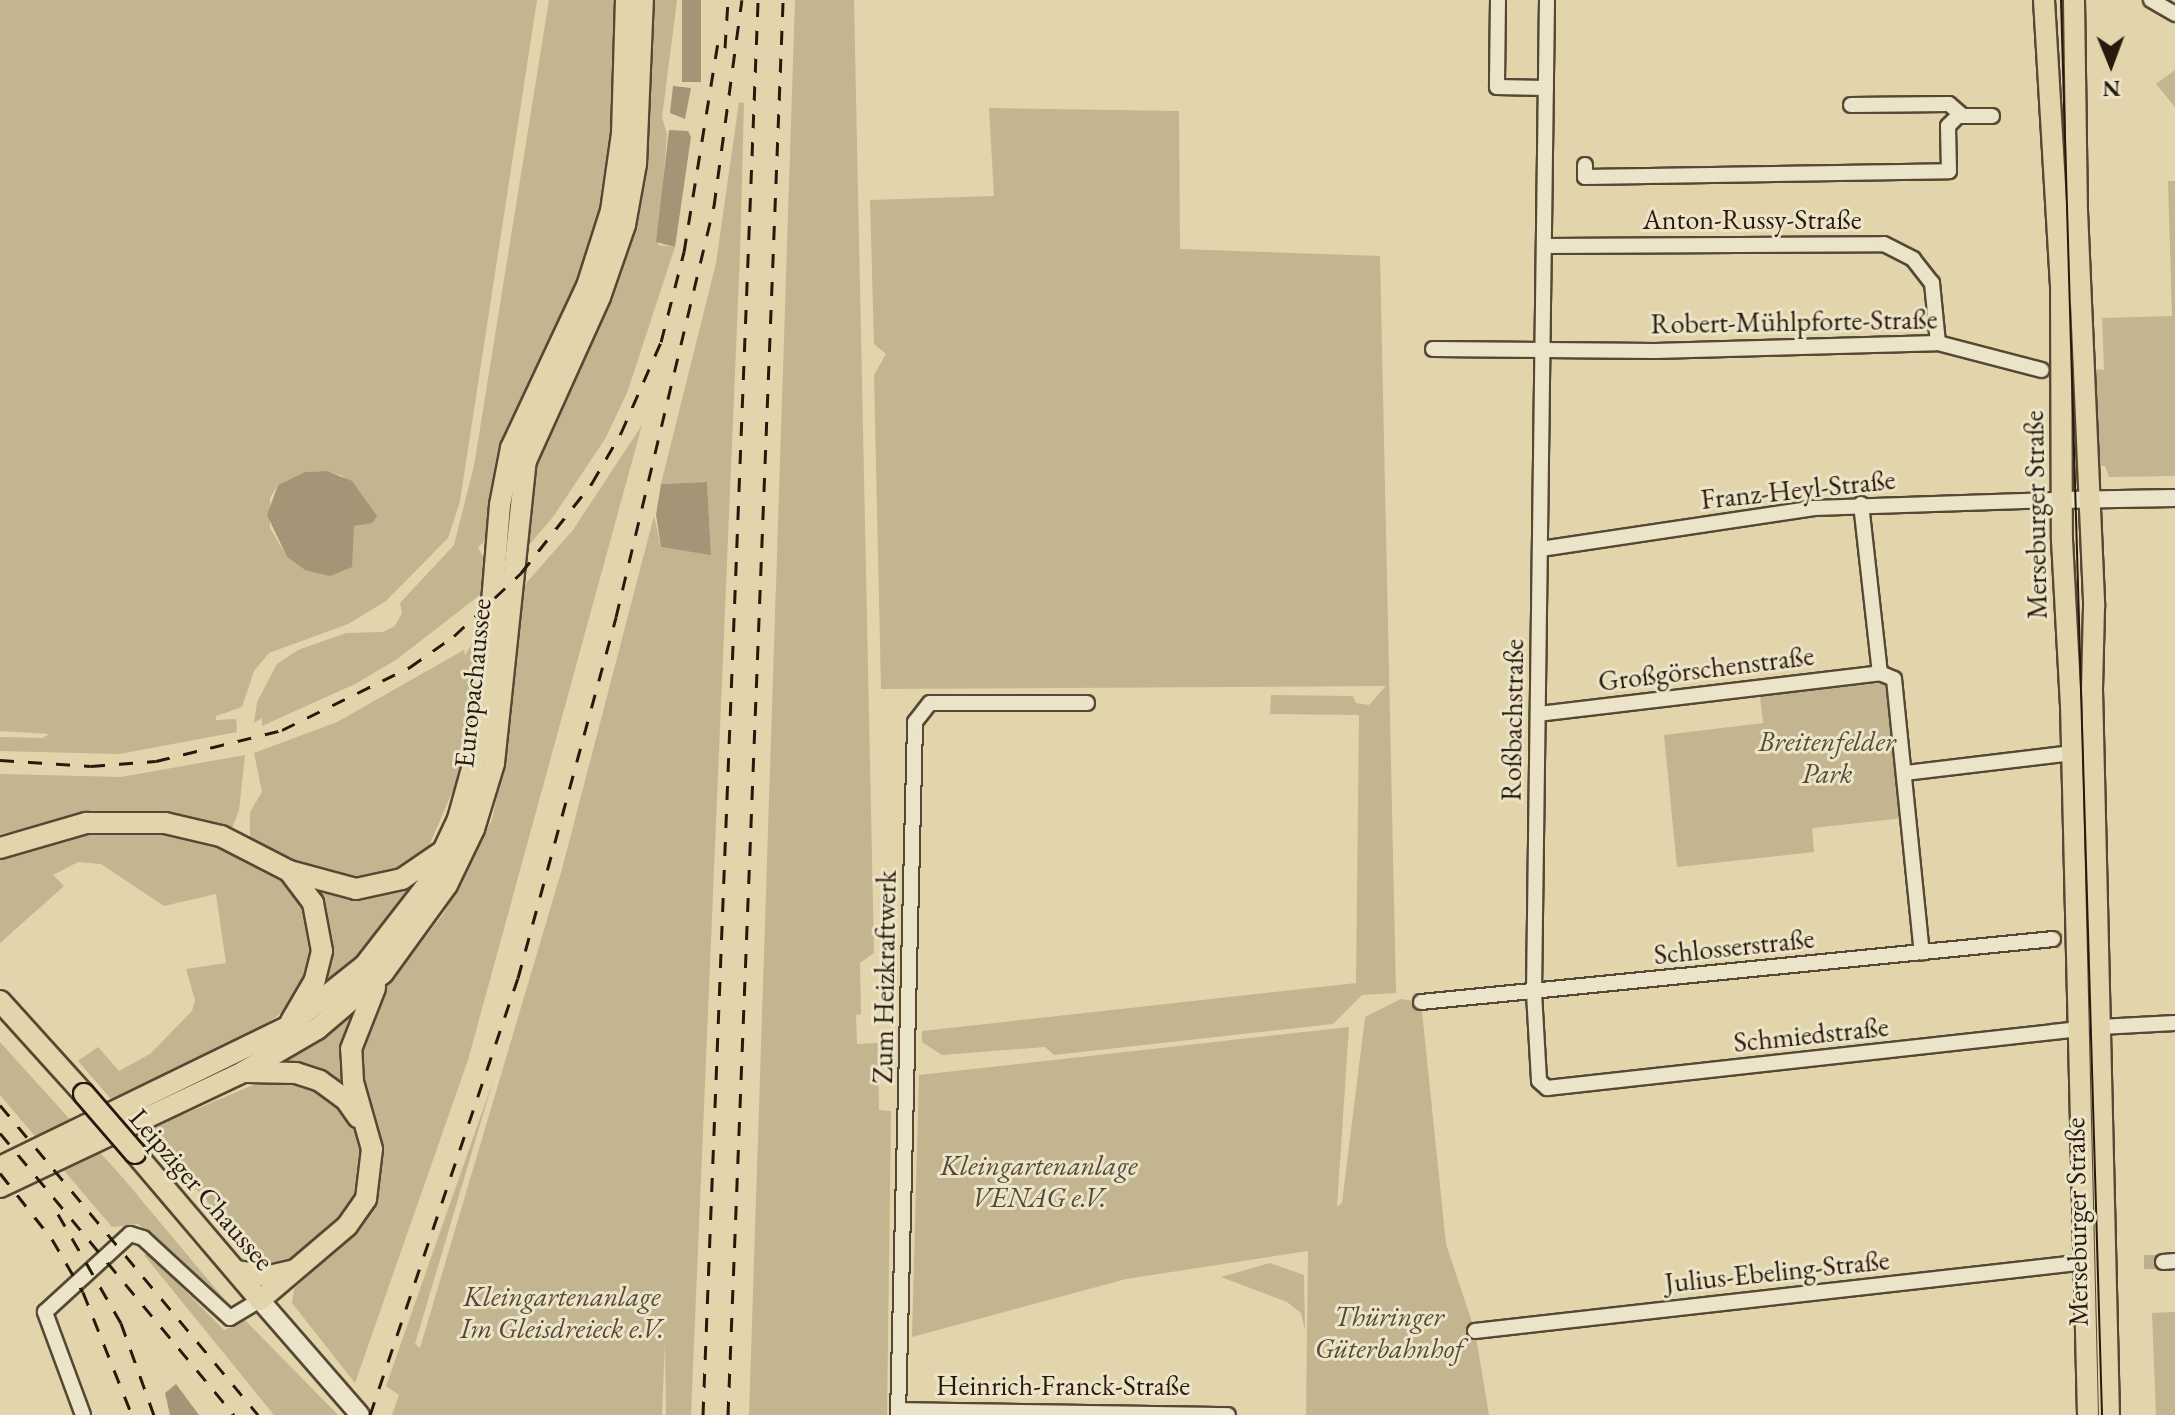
<!DOCTYPE html>
<meta charset="utf-8">
<style>
body{margin:0}
#map{position:relative;width:2175px;height:1415px;overflow:hidden;background:#e2d5ab;font-family:"EB Garamond",serif}
div>[style]{position:absolute}
[style*='--x']{left:calc(var(--x)*1px);top:calc(var(--y)*1px);width:calc(var(--w)*1px);rotate:calc(var(--a)*1deg)}
.green>*{inset:0;background:#c2b590}
.water>*{inset:0;background:#a39575;transform-origin:0 0}
.minor-tunnel>*{height:14px;margin-top:-7px;transform-origin:0;background:repeating-linear-gradient(90deg,#bdaf8b 0 14px,transparent 0 21px)}
.roads{filter:drop-shadow(2px 0 #564834) drop-shadow(-2px 0 #564834) drop-shadow(0 2px #564834) drop-shadow(0 -2px #564834)}
.minor>*{height:14px;margin:-7px;padding:0 7px;transform-origin:7px;border-radius:7px;background:#ece4c8}
.tertiary>*{height:16px;margin:-8px;padding:0 8px;transform-origin:8px;border-radius:8px;background:#ece4c8}
.secondary>*{height:18px;margin:-9px;padding:0 9px;transform-origin:9px;border-radius:9px;background:#ece4c8}
.primary>*{height:20px;margin:-10px;padding:0 10px;transform-origin:10px;border-radius:10px;background:#e2d5ab}
.tram>*{height:2px;margin:-1px;padding:0 1px;transform-origin:1px;border-radius:1px;background:#28190d}
.rail>*{height:3px;margin-top:-1.5px;transform-origin:0;background:repeating-linear-gradient(90deg,#28190d 0 14px,transparent 0 28px)}
.bridges{filter:drop-shadow(2px 0 #28190d) drop-shadow(-2px 0 #28190d) drop-shadow(0 2px #28190d) drop-shadow(0 -2px #28190d)}
.primary-bridge>*{height:20px;margin:-10px;padding:0 10px;transform-origin:10px;border-radius:10px;background:#e2d5ab}
span{translate:-50% -50%;white-space:nowrap;text-align:center;line-height:1.15;-webkit-text-stroke:6px #ece4c8;paint-order:stroke}
.street-label{font-size:28px;color:#28190d}
.park-label{font-size:28px;color:#564834;font-style:italic}
.north{position:absolute;left:2071px;top:24px;width:80px;height:80px;-webkit-text-stroke:6px #ece4c8;paint-order:stroke;rotate:179deg;font-size:22px;font-weight:700;line-height:32px;text-align:center;color:#28190d}
.north::after{content:'';display:block;margin:auto;width:28px;height:36px;background:#28190d;clip-path:polygon(50% 0,100% 100%,50% 72%,0 100%)}
</style>
<div id="map">
<div class="green">
<div style="clip-path:polygon(evenodd,0 0,537px 0,460px 501px,448px 538px,386px 601px,348px 624px,269px 653px,254px 671px,242px 707px,216px 716px,216px 720px,236px 719px,237px 732px,119px 754px,0 751px,0 737px,43px 738px,49px 734px,0 731px,0 0,326px 471px,343px 476px,353px 539px,305px 570px,287px 557px,270px 528px,270px 498px,278px 485px,305px 472px,326px 471px)"></div>
<div style="clip-path:polygon(549px 0,618px 0,607px 188px,593px 247px,503px 446px,488px 538px,478px 547px,486px 563px,485px 591px,396px 660px,355px 684px,262px 726px,262px 718px,254px 723px,257px 702px,277px 664px,298px 650px,346px 633px,383px 632px,395px 626px,402px 613px,400px 603px,454px 545px,474px 466px)"></div>
<div style="clip-path:polygon(655px 0,677px 0,662px 118px,667px 134px,658px 245px,675px 247px,627px 393px,605px 439px,553px 517px,517px 559px,522px 511px,649px 69px)"></div>
<div style="clip-path:polygon(795px 0,854px 0,874px 953px,860px 963px,861px 1014px,856px 1015px,857px 1044px,878px 1043px,879px 1110px,891px 1111px,887px 1415px,749px 1415px)"></div>
<div style="clip-path:polygon(2175px 70px,2175px 107px,2156px 84px)"></div>
<div style="clip-path:polygon(739px 102px,744px 103px,740px 254px,691px 1415px,666px 1415px,665px 1342px,662px 1415px,392px 1415px,399px 1395px,386px 1386px,493px 1081px,415px 1344px,420px 1348px,562px 869px,654px 516px,661px 547px,711px 554px,707px 482px,661px 484px,716px 263px)"></div>
<div style="clip-path:polygon(989px 108px,1179px 111px,1180px 249px,1380px 256px,1396px 993px,1362px 995px,1333px 1024px,1054px 1055px,1045px 1047px,942px 1055px,922px 1042px,922px 1031px,1356px 983px,1359px 715px,1270px 714px,1271px 695px,1353px 696px,1356px 703px,1369px 705px,1386px 686px,881px 689px,874px 375px,886px 354px,874px 344px,870px 200px,994px 196px)"></div>
<div style="clip-path:polygon(2168px 181px,2175px 181px,2175px 476px,2109px 477px,2105px 466px,2092px 466px,2088px 368px,2104px 370px,2102px 318px,2172px 316px)"></div>
<div style="clip-path:polygon(642px 425px,468px 1060px,355px 1383px,292px 1303px,294px 1289px,350px 1236px,374px 1195px,354px 1065px,380px 995px,444px 913px,492px 820px,508px 745px,520px 590px,573px 530px)"></div>
<div style="clip-path:polygon(482px 627px,457px 781px,426px 853px,400px 876px,332px 883px,250px 842px,250px 812px,262px 792px,254px 753px,337px 722px,464px 650px,465px 655px)"></div>
<div style="clip-path:polygon(1890px 682px,1904px 818px,1812px 828px,1814px 852px,1677px 867px,1664px 735px,1763px 723px,1760px 696px)"></div>
<div style="clip-path:polygon(245px 755px,239px 811px,231px 830px,74px 819px,0 834px,0 774px,121px 777px)"></div>
<div style="clip-path:polygon(82px 831px,159px 831px,221px 845px,280px 874px,309px 910px,316px 957px,293px 1004px,257px 1031px,111px 1099px,78px 1061px,98px 1047px,119px 1071px,150px 1054px,192px 1011px,195px 1000px,186px 969px,226px 963px,216px 894px,164px 906px,101px 864px,78px 862px,53px 875px,64px 886px,0 943px,0 855px)"></div>
<div style="clip-path:polygon(416px 876px,422px 880px,348px 973px,313px 992px,320px 978px,306px 886px)"></div>
<div style="clip-path:polygon(1401px 999px,1421px 1002px,1446px 1244px,1475px 1331px,1489px 1415px,1306px 1415px,1308px 1251px,1126px 1279px,912px 1337px,919px 1075px,1349px 1027px,1337px 1207px,1342px 1203px,1365px 1017px)"></div>
<div style="clip-path:polygon(361px 1003px,348px 1087px,271px 1066px)"></div>
<div style="clip-path:polygon(0 1042px,123px 1178px,230px 1306px,138px 1224px,112px 1227px,0 1095px)"></div>
<div style="clip-path:polygon(291px 1079px,334px 1097px,356px 1128px,364px 1155px,359px 1190px,347px 1211px,291px 1262px,263px 1267px,242px 1252px,206px 1199px,140px 1133px,260px 1082px)"></div>
<div style="clip-path:polygon(148px 1253px,224px 1330px,245px 1320px,338px 1415px,274px 1415px,144px 1255px)"></div>
<div style="clip-path:polygon(1270px 1263px,1304px 1275px,1305px 1330px,1301px 1313px,1287px 1302px,1221px 1277px)"></div>
<div style="clip-path:polygon(2175px 1312px,2175px 1415px,2156px 1415px,2152px 1313px)"></div>
</div>
<div class="water">
<div style="left:682px;top:0;width:19px;height:82px"></div>
<div style="clip-path:polygon(673px 86px,691px 88px,685px 119px,670px 113px)"></div>
<div style="clip-path:polygon(669px 130px,688px 131px,691px 137px,675px 247px,656px 242px)"></div>
<div style="clip-path:polygon(327px 471px,352px 481px,377px 516px,372px 523px,354px 526px,352px 567px,330px 576px,305px 570px,287px 557px,267px 515px,278px 485px,305px 472px)"></div>
<div style="clip-path:polygon(707px 482px,711px 555px,661px 547px,656px 515px,661px 484px)"></div>
<div style="clip-path:polygon(176px 1384px,199px 1415px,170px 1415px,165px 1393px)"></div>
</div>
<div class="minor-tunnel">
<div style="--x:2144;--y:1262;--w:19;--a:0"></div>
</div>
<div class="roads">
<div class="minor">
<div style="--x:1498;--y:0;--w:87;--a:90.7"></div>
<div style="--x:1497;--y:87;--w:49;--a:1.2"></div>
<div style="--x:1547;--y:0;--w:993;--a:90.75"></div>
<div style="--x:1534;--y:993;--w:88;--a:86.7"></div>
<div style="--x:1539;--y:1081;--w:11;--a:41"></div>
<div style="--x:1547;--y:1088;--w:536;--a:-6.32"></div>
<div style="--x:2151;--y:0;--w:28;--a:30"></div>
<div style="--x:1851;--y:105;--w:98;--a:-0.6"></div>
<div style="--x:1949;--y:104;--w:18;--a:41"></div>
<div style="--x:1585;--y:165;--w:12;--a:90"></div>
<div style="--x:1585;--y:177;--w:364;--a:-0.9"></div>
<div style="--x:1949;--y:171;--w:45;--a:-91.3"></div>
<div style="--x:1948;--y:126;--w:14;--a:-45"></div>
<div style="--x:1958;--y:116;--w:34;--a:0"></div>
<div style="--x:1544;--y:246;--w:340;--a:-0.3"></div>
<div style="--x:1884;--y:244;--w:33;--a:27"></div>
<div style="--x:1913;--y:259;--w:31;--a:52"></div>
<div style="--x:1932;--y:283;--w:60;--a:84.3"></div>
<div style="--x:1433;--y:349;--w:222;--a:0.5"></div>
<div style="--x:1655;--y:351;--w:283;--a:-1.6"></div>
<div style="--x:1938;--y:343;--w:107;--a:14.6"></div>
<div style="--x:1861;--y:504;--w:170;--a:83.6"></div>
<div style="--x:1880;--y:673;--w:15;--a:23"></div>
<div style="--x:1894;--y:679;--w:275;--a:84.2"></div>
<div style="--x:1541;--y:549;--w:276;--a:-8.5"></div>
<div style="--x:1814;--y:508;--w:247;--a:-1.9"></div>
<div style="--x:1538;--y:714;--w:344;--a:-6.8"></div>
<div style="--x:1905;--y:773;--w:168;--a:-6.8"></div>
<div style="--x:1421;--y:1002;--w:635;--a:-5.69"></div>
<div style="--x:2100;--y:1027;--w:75;--a:-3.1"></div>
<div style="--x:2163;--y:1262;--w:12;--a:-5"></div>
<div style="--x:1475;--y:1331;--w:615;--a:-6.44"></div>
<div style="--x:898;--y:1410;--w:330;--a:0.9"></div>
<div style="--x:83;--y:1415;--w:110;--a:-110.3"></div>
<div style="--x:45;--y:1312;--w:115;--a:-42.5"></div>
<div style="--x:130;--y:1234;--w:14;--a:17"></div>
<div style="--x:143;--y:1238;--w:118;--a:42.6"></div>
<div style="--x:230;--y:1318;--w:35;--a:-31"></div>
<div style="--x:898;--y:1415;--w:693;--a:-88.59"></div>
<div style="--x:915;--y:722;--w:24;--a:-52"></div>
<div style="--x:930;--y:703;--w:157;--a:0"></div>
</div>
<div class="tertiary">
<div style="--x:2061;--y:500;--w:114;--a:-1"></div>
</div>
<div class="secondary">
<div style="--x:260;--y:1300;--w:152;--a:49"></div>
</div>
<div class="primary">
<div style="--x:2044;--y:0;--w:285;--a:86.6"></div>
<div style="--x:2061;--y:284;--w:256;--a:89.8"></div>
<div style="--x:2062;--y:540;--w:164;--a:86.9"></div>
<div style="--x:2071;--y:704;--w:711;--a:88.63"></div>
<div style="--x:2074;--y:0;--w:211;--a:89.2"></div>
<div style="--x:2077;--y:211;--w:396;--a:87.5"></div>
<div style="--x:2094;--y:607;--w:83;--a:91.4"></div>
<div style="--x:2092;--y:690;--w:725;--a:88.66"></div>
<div style="--x:0;--y:848;--w:90;--a:-16.2"></div>
<div style="--x:86;--y:823;--w:79;--a:0"></div>
<div style="--x:165;--y:823;--w:57;--a:13.1"></div>
<div style="--x:221;--y:836;--w:76;--a:27.2"></div>
<div style="--x:289;--y:871;--w:69;--a:15"></div>
<div style="--x:356;--y:889;--w:47;--a:-12.3"></div>
<div style="--x:402;--y:879;--w:46;--a:-34.4"></div>
<div style="--x:289;--y:871;--w:40;--a:53"></div>
<div style="--x:313;--y:903;--w:49;--a:79.4"></div>
<div style="--x:322;--y:951;--w:30;--a:104"></div>
<div style="--x:315;--y:980;--w:48;--a:120.3"></div>
<div style="--x:0;--y:1001;--w:125;--a:47.9"></div>
<div style="--x:247;--y:1072;--w:49;--a:1.2"></div>
<div style="--x:296;--y:1073;--w:25;--a:18"></div>
<div style="--x:320;--y:1081;--w:32;--a:36"></div>
<div style="--x:346;--y:1100;--w:21;--a:55"></div>
<div style="--x:135;--y:1153;--w:193;--a:49.6"></div>
<div style="--x:260;--y:1300;--w:114;--a:-40.4"></div>
<div style="--x:347;--y:1226;--w:33;--a:-55"></div>
<div style="--x:366;--y:1199;--w:50;--a:-83.2"></div>
<div style="--x:372;--y:1149;--w:70;--a:-105.8"></div>
<div style="--x:353;--y:1082;--w:33;--a:-93"></div>
<div style="--x:351;--y:1049;--w:66;--a:-68.5"></div>
<div style="--x:0;--y:1167;--w:319;--a:-26"></div>
<div style="--x:287;--y:1027;--w:100;--a:-38.5"></div>
<div style="--x:365;--y:965;--w:101;--a:-52.2"></div>
<div style="--x:427;--y:885;--w:73;--a:-64.8"></div>
<div style="--x:458;--y:819;--w:86;--a:-74.5"></div>
<div style="--x:481;--y:736;--w:232;--a:-85.3"></div>
<div style="--x:500;--y:505;--w:58;--a:-79.1"></div>
<div style="--x:511;--y:448;--w:179;--a:-64.9"></div>
<div style="--x:587;--y:286;--w:79;--a:-72.3"></div>
<div style="--x:611;--y:211;--w:78;--a:-81.9"></div>
<div style="--x:622;--y:134;--w:134;--a:-88.3"></div>
<div style="--x:0;--y:1187;--w:269;--a:-25.3"></div>
<div style="--x:243;--y:1072;--w:86;--a:-30.2"></div>
<div style="--x:317;--y:1029;--w:87;--a:-40.3"></div>
<div style="--x:383;--y:973;--w:109;--a:-54"></div>
<div style="--x:447;--y:885;--w:62;--a:-64.3"></div>
<div style="--x:474;--y:829;--w:69;--a:-73.1"></div>
<div style="--x:494;--y:763;--w:304;--a:-84"></div>
<div style="--x:526;--y:461;--w:180;--a:-65.7"></div>
<div style="--x:600;--y:297;--w:76;--a:-70.9"></div>
<div style="--x:625;--y:225;--w:62;--a:-79.8"></div>
<div style="--x:636;--y:164;--w:164;--a:-87.6"></div>
<div style="--x:236;--y:1271;--w:33;--a:9"></div>
<div style="--x:269;--y:1276;--w:26;--a:-13"></div>
</div>
</div>
<div class="tram">
<div style="--x:2061;--y:0;--w:1416;--a:88.34"></div>
</div>
<div class="rail">
<div style="--x:725;--y:48;--w:48;--a:-86.4"></div>
<div style="--x:0;--y:760;--w:91;--a:3.8"></div>
<div style="--x:91;--y:766;--w:65;--a:-4.4"></div>
<div style="--x:156;--y:761;--w:130;--a:-13.8"></div>
<div style="--x:282;--y:730;--w:143;--a:-26.2"></div>
<div style="--x:410;--y:667;--w:54;--a:-35.2"></div>
<div style="--x:454;--y:636;--w:92;--a:-43.2"></div>
<div style="--x:521;--y:573;--w:115;--a:-51.7"></div>
<div style="--x:592;--y:483;--w:58;--a:-59.9"></div>
<div style="--x:621;--y:433;--w:99;--a:-66.3"></div>
<div style="--x:661;--y:342;--w:93;--a:-75.7"></div>
<div style="--x:684;--y:252;--w:220;--a:-80.8"></div>
<div style="--x:0;--y:1105;--w:403;--a:50.2"></div>
<div style="--x:0;--y:1133;--w:366;--a:50.3"></div>
<div style="--x:0;--y:1173;--w:84;--a:51.8"></div>
<div style="--x:52;--y:1239;--w:61;--a:59.7"></div>
<div style="--x:83;--y:1292;--w:132;--a:68.3"></div>
<div style="--x:58;--y:1214;--w:126;--a:60"></div>
<div style="--x:121;--y:1323;--w:98;--a:70.3"></div>
<div style="--x:370;--y:1415;--w:461;--a:-71.3"></div>
<div style="--x:518;--y:978;--w:374;--a:-74.8"></div>
<div style="--x:616;--y:617;--w:423;--a:-76.6"></div>
<div style="--x:714;--y:206;--w:208;--a:-82.3"></div>
<div style="--x:703;--y:1415;--w:1416;--a:-87.77"></div>
<div style="--x:728;--y:1415;--w:1416;--a:-87.77"></div>
</div>
<div class="bridges">
<div class="primary-bridge">
<div style="--x:84;--y:1094;--w:78;--a:49.2"></div>
</div>
</div>
<div class="street-label">
<span style="left:1752px;top:219px">Anton-Russy-Straße</span>
<span style="left:1794px;top:321px;rotate:-1deg">Robert-Mühlpforte-Straße</span>
<span style="left:1798px;top:489px;rotate:-6deg">Franz-Heyl-Straße</span>
<span style="left:2035px;top:515px;rotate:-91deg">Merseburger Straße</span>
<span style="left:1706px;top:668px;rotate:-7deg">Großgörschenstraße</span>
<span style="left:472px;top:683px;rotate:-84deg">Europachaussee</span>
<span style="left:1512px;top:720px;rotate:-89deg">Roßbachstraße</span>
<span style="left:1734px;top:946px;rotate:-6deg">Schlosserstraße</span>
<span style="left:884px;top:977px;rotate:-89deg">Zum Heizkraftwerk</span>
<span style="left:1811px;top:1034px;rotate:-6deg">Schmiedstraße</span>
<span style="left:202px;top:1189px;rotate:49deg">Leipziger Chaussee</span>
<span style="left:2076px;top:1222px;rotate:-91deg">Merseburger Straße</span>
<span style="left:1777px;top:1271px;rotate:-6deg">Julius-Ebeling-Straße</span>
<span style="left:1063px;top:1385px">Heinrich-Franck-Straße</span>
</div>
<div class="park-label">
<span style="left:1827px;top:757px">Breitenfelder<br>Park</span>
<span style="left:1039px;top:1181px">Kleingartenanlage<br>VENAG e.V.</span>
<span style="left:562px;top:1312px">Kleingartenanlage<br>Im Gleisdreieck e.V.</span>
<span style="left:1389px;top:1332px">Thüringer<br>Güterbahnhof</span>
</div>
<div class="north">N</div>
</div>
